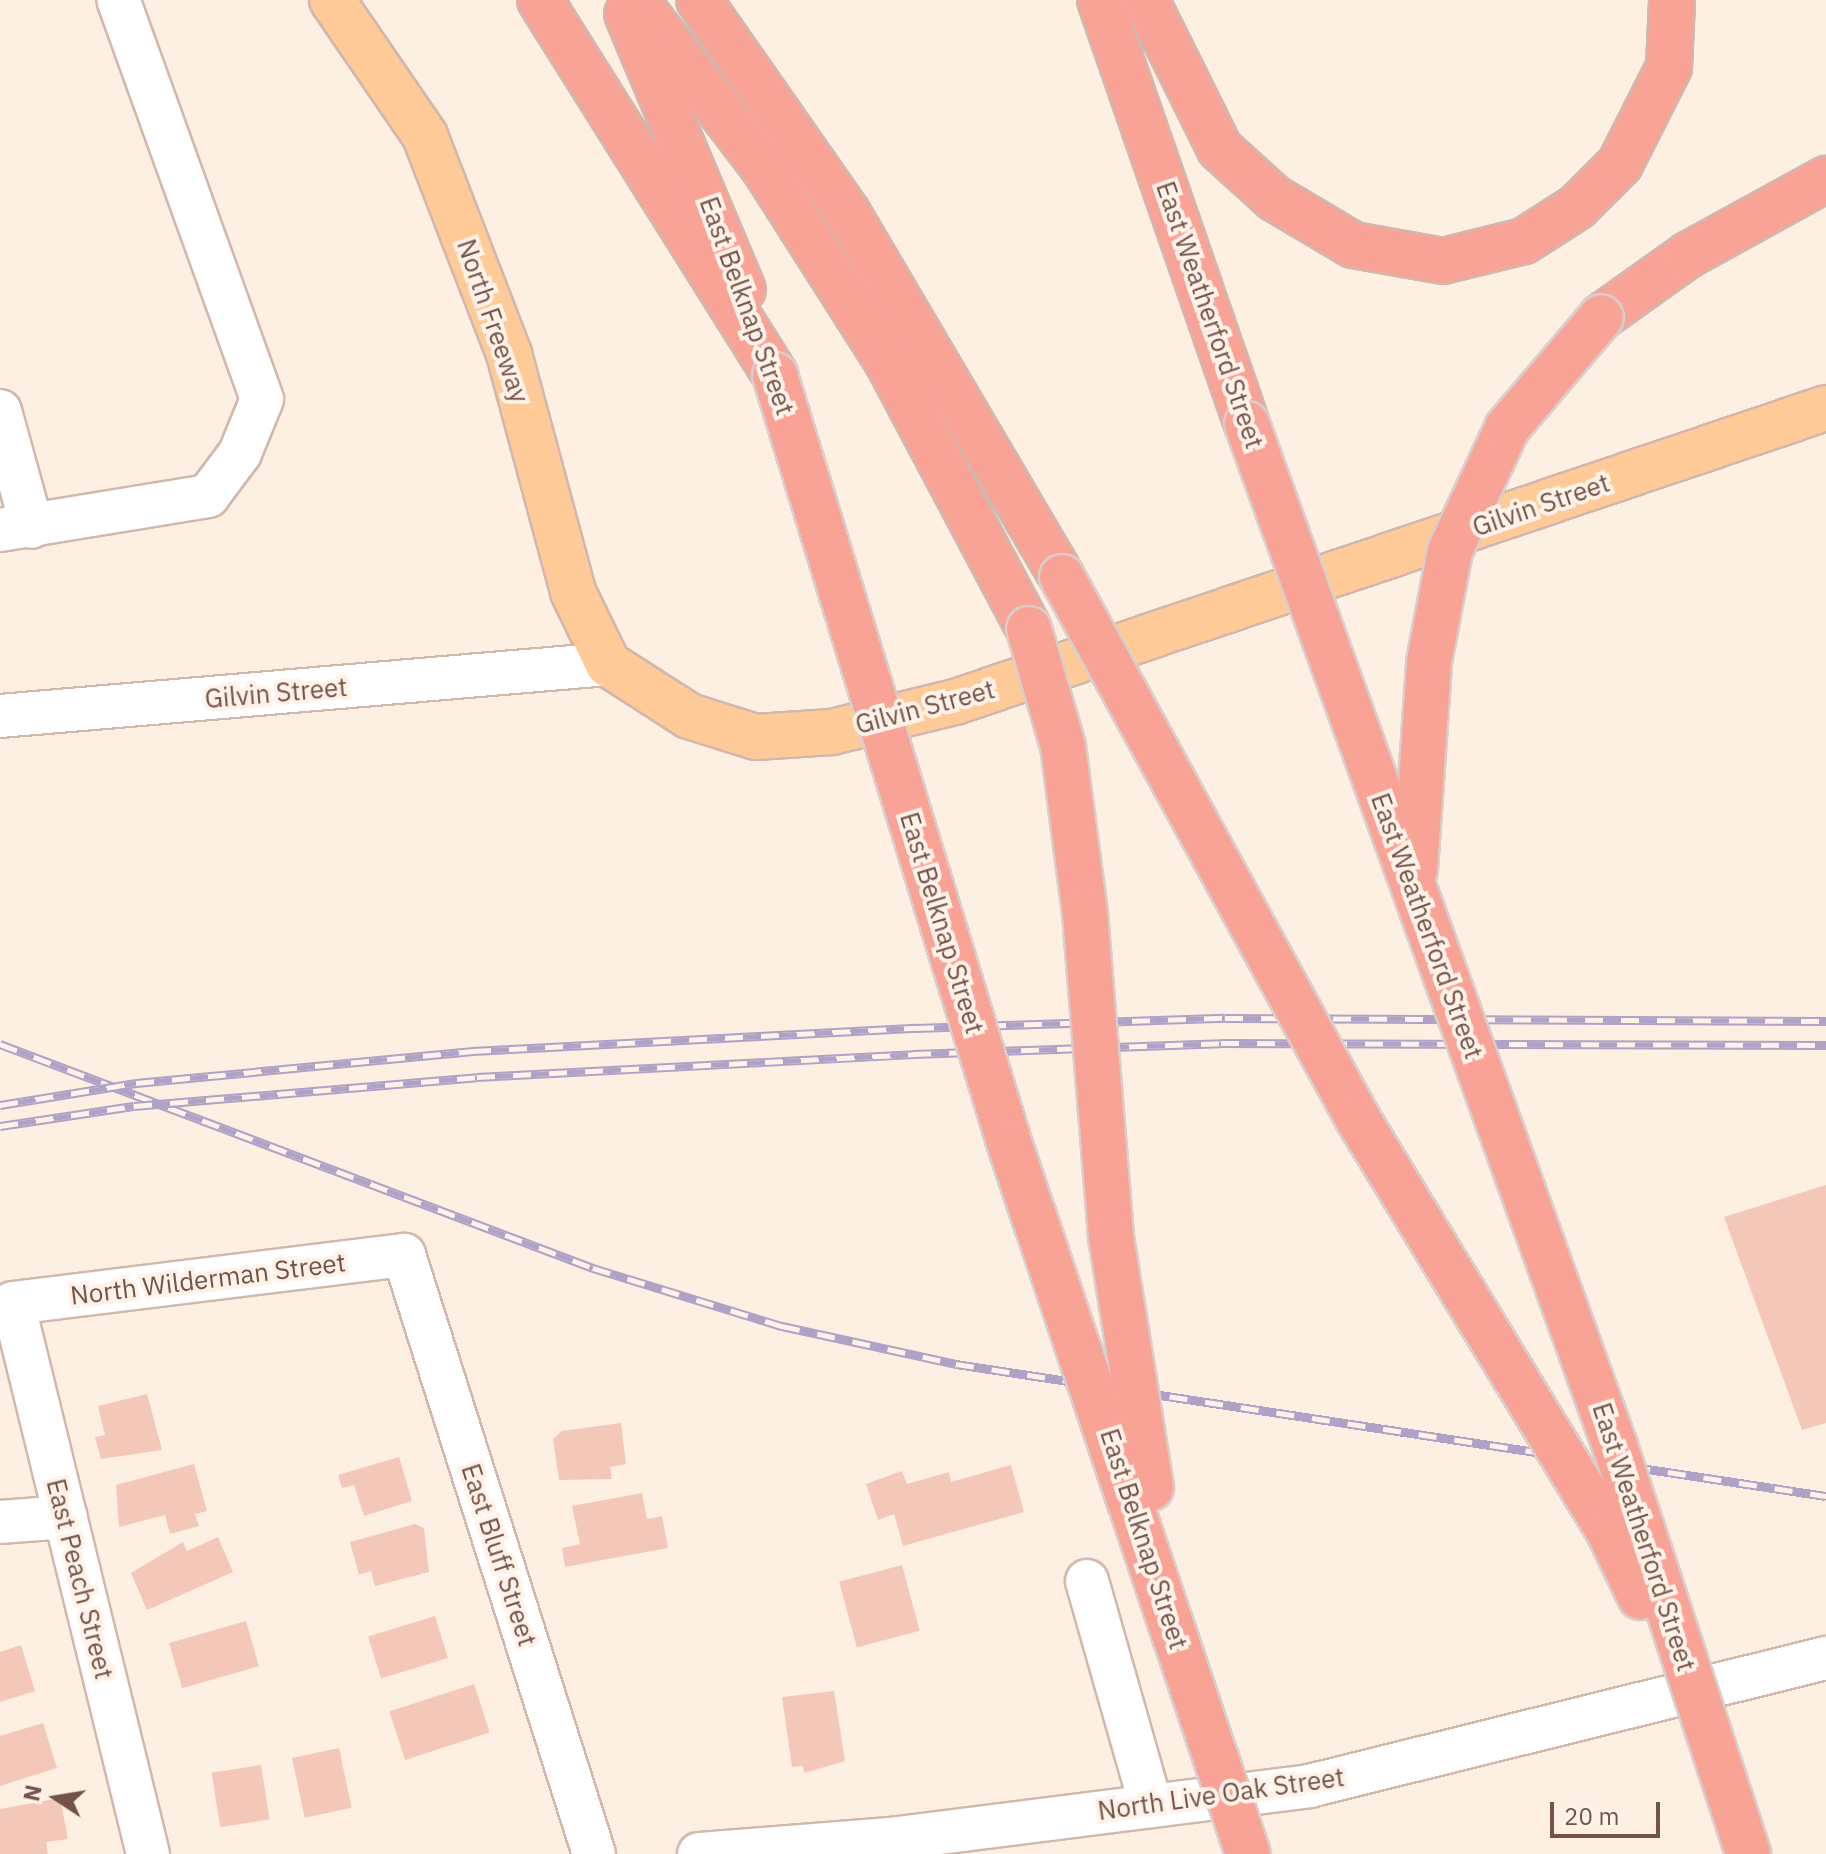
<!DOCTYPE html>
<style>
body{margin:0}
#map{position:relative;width:1826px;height:1854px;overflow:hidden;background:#fdefe2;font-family:"IBM Plex Sans",sans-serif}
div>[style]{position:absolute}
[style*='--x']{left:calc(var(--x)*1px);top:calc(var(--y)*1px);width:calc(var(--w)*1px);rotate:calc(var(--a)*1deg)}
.building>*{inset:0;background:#f3c8b9;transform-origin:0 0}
.roads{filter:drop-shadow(2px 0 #d1b7ac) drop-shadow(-2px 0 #d1b7ac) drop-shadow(0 2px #d1b7ac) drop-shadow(0 -2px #d1b7ac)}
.minor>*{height:42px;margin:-21px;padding:0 21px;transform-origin:21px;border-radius:21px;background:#fff}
.major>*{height:44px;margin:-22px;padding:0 22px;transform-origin:22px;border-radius:22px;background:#fecb98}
.highway>*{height:44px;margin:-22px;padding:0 22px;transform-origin:22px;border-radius:22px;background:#f9a397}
.rail>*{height:9px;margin-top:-4.5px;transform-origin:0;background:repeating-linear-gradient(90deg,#fff3e9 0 18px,#b0a1c6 0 36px);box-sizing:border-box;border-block:2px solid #b0a1c6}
.bridges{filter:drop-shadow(2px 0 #d8cfcc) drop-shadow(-2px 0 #d8cfcc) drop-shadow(0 2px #d8cfcc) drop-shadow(0 -2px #d8cfcc)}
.highway-bridge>*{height:44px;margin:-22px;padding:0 22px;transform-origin:22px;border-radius:22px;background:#f9a397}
span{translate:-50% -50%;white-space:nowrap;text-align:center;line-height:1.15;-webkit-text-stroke:8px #fff3e9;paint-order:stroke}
.street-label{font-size:26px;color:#755248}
.north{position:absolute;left:16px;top:1758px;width:80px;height:80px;-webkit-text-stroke:6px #fff3e9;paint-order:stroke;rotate:282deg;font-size:22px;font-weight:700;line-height:32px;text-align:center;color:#755248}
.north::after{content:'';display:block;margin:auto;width:28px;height:36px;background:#755248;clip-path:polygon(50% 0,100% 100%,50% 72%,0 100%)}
.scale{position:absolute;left:1550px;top:1802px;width:110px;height:36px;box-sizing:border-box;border:4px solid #755248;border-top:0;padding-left:10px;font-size:24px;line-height:28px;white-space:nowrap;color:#755248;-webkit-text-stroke:6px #fff3e9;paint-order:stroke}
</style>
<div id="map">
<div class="building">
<div style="clip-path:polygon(1826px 1185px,1826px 1423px,1802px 1430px,1724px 1217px)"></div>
<div style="clip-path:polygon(147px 1394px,162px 1450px,101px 1459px,95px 1437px,105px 1435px,98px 1406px)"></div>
<div style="clip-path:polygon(621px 1423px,626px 1464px,610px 1467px,612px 1479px,559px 1480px,553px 1439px,562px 1431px)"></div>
<div style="clip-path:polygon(399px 1457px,412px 1501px,364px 1516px,354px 1485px,342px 1488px,338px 1475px)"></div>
<div style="clip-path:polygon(194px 1464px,207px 1511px,195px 1514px,199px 1526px,170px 1534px,165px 1515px,119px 1527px,116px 1485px)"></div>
<div style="clip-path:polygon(1011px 1465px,1024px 1512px,903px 1546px,894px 1514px,878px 1520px,866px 1484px,902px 1471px,907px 1484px,949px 1472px,951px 1482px)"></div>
<div style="clip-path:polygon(642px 1493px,647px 1519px,662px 1516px,668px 1548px,565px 1567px,562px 1548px,580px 1544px,572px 1506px)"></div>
<div style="clip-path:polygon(415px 1524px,424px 1528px,429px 1572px,375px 1586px,371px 1571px,359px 1575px,350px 1542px)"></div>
<div style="clip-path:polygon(218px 1537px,233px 1572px,147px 1610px,131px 1573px,183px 1542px,187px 1551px)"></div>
<div style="left:902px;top:1565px;width:68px;height:65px;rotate:75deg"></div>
<div style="left:435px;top:1616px;width:44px;height:70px;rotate:73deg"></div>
<div style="left:246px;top:1621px;width:47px;height:80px;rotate:74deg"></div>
<div style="clip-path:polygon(21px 1645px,35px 1691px,0 1702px,0 1652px)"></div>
<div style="left:474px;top:1684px;width:51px;height:89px;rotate:72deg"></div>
<div style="clip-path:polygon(834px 1691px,845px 1761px,804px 1773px,803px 1766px,792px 1767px,782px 1697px)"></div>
<div style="clip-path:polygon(43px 1723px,57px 1768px,0 1786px,0 1736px)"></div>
<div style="left:339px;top:1748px;width:61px;height:48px;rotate:78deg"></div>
<div style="left:261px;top:1765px;width:55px;height:50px;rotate:81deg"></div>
<div style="clip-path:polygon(60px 1798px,68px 1839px,46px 1842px,48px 1854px,0 1854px,0 1809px)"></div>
</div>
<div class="roads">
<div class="minor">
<div style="--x:0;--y:411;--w:120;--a:74.6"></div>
<div style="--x:0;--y:530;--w:211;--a:-9.3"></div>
<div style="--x:208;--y:496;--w:54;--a:-53.3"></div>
<div style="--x:240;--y:453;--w:58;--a:-67.8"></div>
<div style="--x:262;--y:399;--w:424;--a:-109.8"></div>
<div style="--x:0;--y:716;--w:610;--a:-4.89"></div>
<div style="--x:0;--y:1522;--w:66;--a:-4.3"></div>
<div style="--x:1087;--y:1581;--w:234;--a:74.1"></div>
<div style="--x:148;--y:1854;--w:567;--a:-103.77"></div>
<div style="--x:13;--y:1303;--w:394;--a:-7"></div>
<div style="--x:404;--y:1255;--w:628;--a:72.4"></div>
<div style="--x:699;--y:1854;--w:193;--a:-4.5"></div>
<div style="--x:891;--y:1839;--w:421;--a:-7.2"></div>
<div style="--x:1309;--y:1786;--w:533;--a:-13.91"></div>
</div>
<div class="major">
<div style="--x:332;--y:0;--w:165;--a:55.6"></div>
<div style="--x:425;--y:136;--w:234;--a:68.9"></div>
<div style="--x:509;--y:354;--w:246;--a:74.9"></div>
<div style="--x:573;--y:592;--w:80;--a:64.1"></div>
<div style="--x:608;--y:664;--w:96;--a:32.7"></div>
<div style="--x:689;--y:716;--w:70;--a:17.4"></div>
<div style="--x:756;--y:737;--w:76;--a:-3.8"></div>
<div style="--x:832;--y:732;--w:127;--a:-13.7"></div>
<div style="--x:955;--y:702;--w:919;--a:-18.65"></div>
</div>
<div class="highway">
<div style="--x:540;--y:0;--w:443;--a:57.9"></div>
<div style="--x:636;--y:0;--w:211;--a:52.7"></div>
<div style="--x:764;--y:168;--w:229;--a:57.5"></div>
<div style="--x:887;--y:361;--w:303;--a:62.1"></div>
<div style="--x:699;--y:0;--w:259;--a:55.1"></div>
<div style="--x:847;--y:212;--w:424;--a:59.5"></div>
<div style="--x:1100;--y:0;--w:449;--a:70.9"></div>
<div style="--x:1146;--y:0;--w:166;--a:63.6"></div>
<div style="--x:1220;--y:149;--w:73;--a:42.2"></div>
<div style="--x:1274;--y:198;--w:92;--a:30.7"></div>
<div style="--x:1353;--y:245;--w:91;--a:10.1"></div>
<div style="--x:1443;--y:261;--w:83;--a:-13.9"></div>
<div style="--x:1524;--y:241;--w:63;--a:-32.7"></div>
<div style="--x:1577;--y:207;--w:61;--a:-45"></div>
<div style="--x:1620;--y:164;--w:109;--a:-63.2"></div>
<div style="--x:1669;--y:67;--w:67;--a:-87.4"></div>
<div style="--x:627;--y:14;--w:299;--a:67.2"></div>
<div style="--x:1601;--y:317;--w:107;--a:-35.5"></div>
<div style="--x:1688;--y:255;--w:158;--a:-28.8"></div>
</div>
</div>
<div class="rail">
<div style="--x:0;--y:1044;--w:634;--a:20.69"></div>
<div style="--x:593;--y:1268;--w:198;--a:17.1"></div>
<div style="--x:782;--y:1326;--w:178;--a:12.3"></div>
<div style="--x:956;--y:1364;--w:880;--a:8.63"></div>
<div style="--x:0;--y:1105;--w:138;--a:-9.2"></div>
<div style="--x:136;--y:1083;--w:339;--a:-5.4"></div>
<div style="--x:473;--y:1051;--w:444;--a:-3"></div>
<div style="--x:916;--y:1028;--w:309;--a:-1.9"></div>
<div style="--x:1225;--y:1018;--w:601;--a:0.29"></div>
<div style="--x:0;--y:1126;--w:135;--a:-8.5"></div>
<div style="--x:134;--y:1106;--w:344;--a:-4.8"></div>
<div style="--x:477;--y:1077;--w:437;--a:-3"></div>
<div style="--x:913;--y:1054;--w:308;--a:-2"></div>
<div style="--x:1221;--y:1043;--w:605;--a:0.19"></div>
</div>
<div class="bridges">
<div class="highway-bridge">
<div style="--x:775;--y:375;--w:805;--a:73.03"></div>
<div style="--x:1010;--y:1145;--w:748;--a:71.44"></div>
<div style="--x:1247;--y:424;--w:1086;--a:70.2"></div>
<div style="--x:1615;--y:1446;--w:429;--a:71.9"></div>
<div style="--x:1062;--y:577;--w:618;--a:61.36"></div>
<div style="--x:1358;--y:1119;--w:483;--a:58.7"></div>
<div style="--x:1609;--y:1532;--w:72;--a:64.5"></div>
<div style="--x:1029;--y:629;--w:122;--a:73.8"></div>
<div style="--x:1063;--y:746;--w:168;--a:82.5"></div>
<div style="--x:1085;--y:913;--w:325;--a:85.4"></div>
<div style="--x:1111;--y:1237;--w:254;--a:80.9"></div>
<div style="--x:1415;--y:870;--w:208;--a:-86.1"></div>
<div style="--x:1429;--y:662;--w:113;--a:-79.3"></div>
<div style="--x:1450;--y:551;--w:136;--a:-65.1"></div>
<div style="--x:1507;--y:428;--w:145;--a:-49.7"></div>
</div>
</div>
<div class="street-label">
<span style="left:747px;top:306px;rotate:70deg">East Belknap Street</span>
<span style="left:1210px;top:315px;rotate:71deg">East Weatherford Street</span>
<span style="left:493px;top:321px;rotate:71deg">North Freeway</span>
<span style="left:1541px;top:505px;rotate:-19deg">Gilvin Street</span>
<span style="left:276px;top:693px;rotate:-5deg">Gilvin Street</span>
<span style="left:925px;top:707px;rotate:-15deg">Gilvin Street</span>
<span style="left:942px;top:923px;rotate:73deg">East Belknap Street</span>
<span style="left:1427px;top:926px;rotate:70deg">East Weatherford Street</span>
<span style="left:208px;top:1279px;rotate:-7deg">North Wilderman Street</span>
<span style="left:1644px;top:1537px;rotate:72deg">East Weatherford Street</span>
<span style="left:1144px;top:1539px;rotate:72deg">East Belknap Street</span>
<span style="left:499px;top:1555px;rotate:72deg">East Bluff Street</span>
<span style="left:80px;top:1579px;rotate:76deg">East Peach Street</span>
<span style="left:1221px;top:1794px;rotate:-8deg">North Live Oak Street</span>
</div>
<div class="north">N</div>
<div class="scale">20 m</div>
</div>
